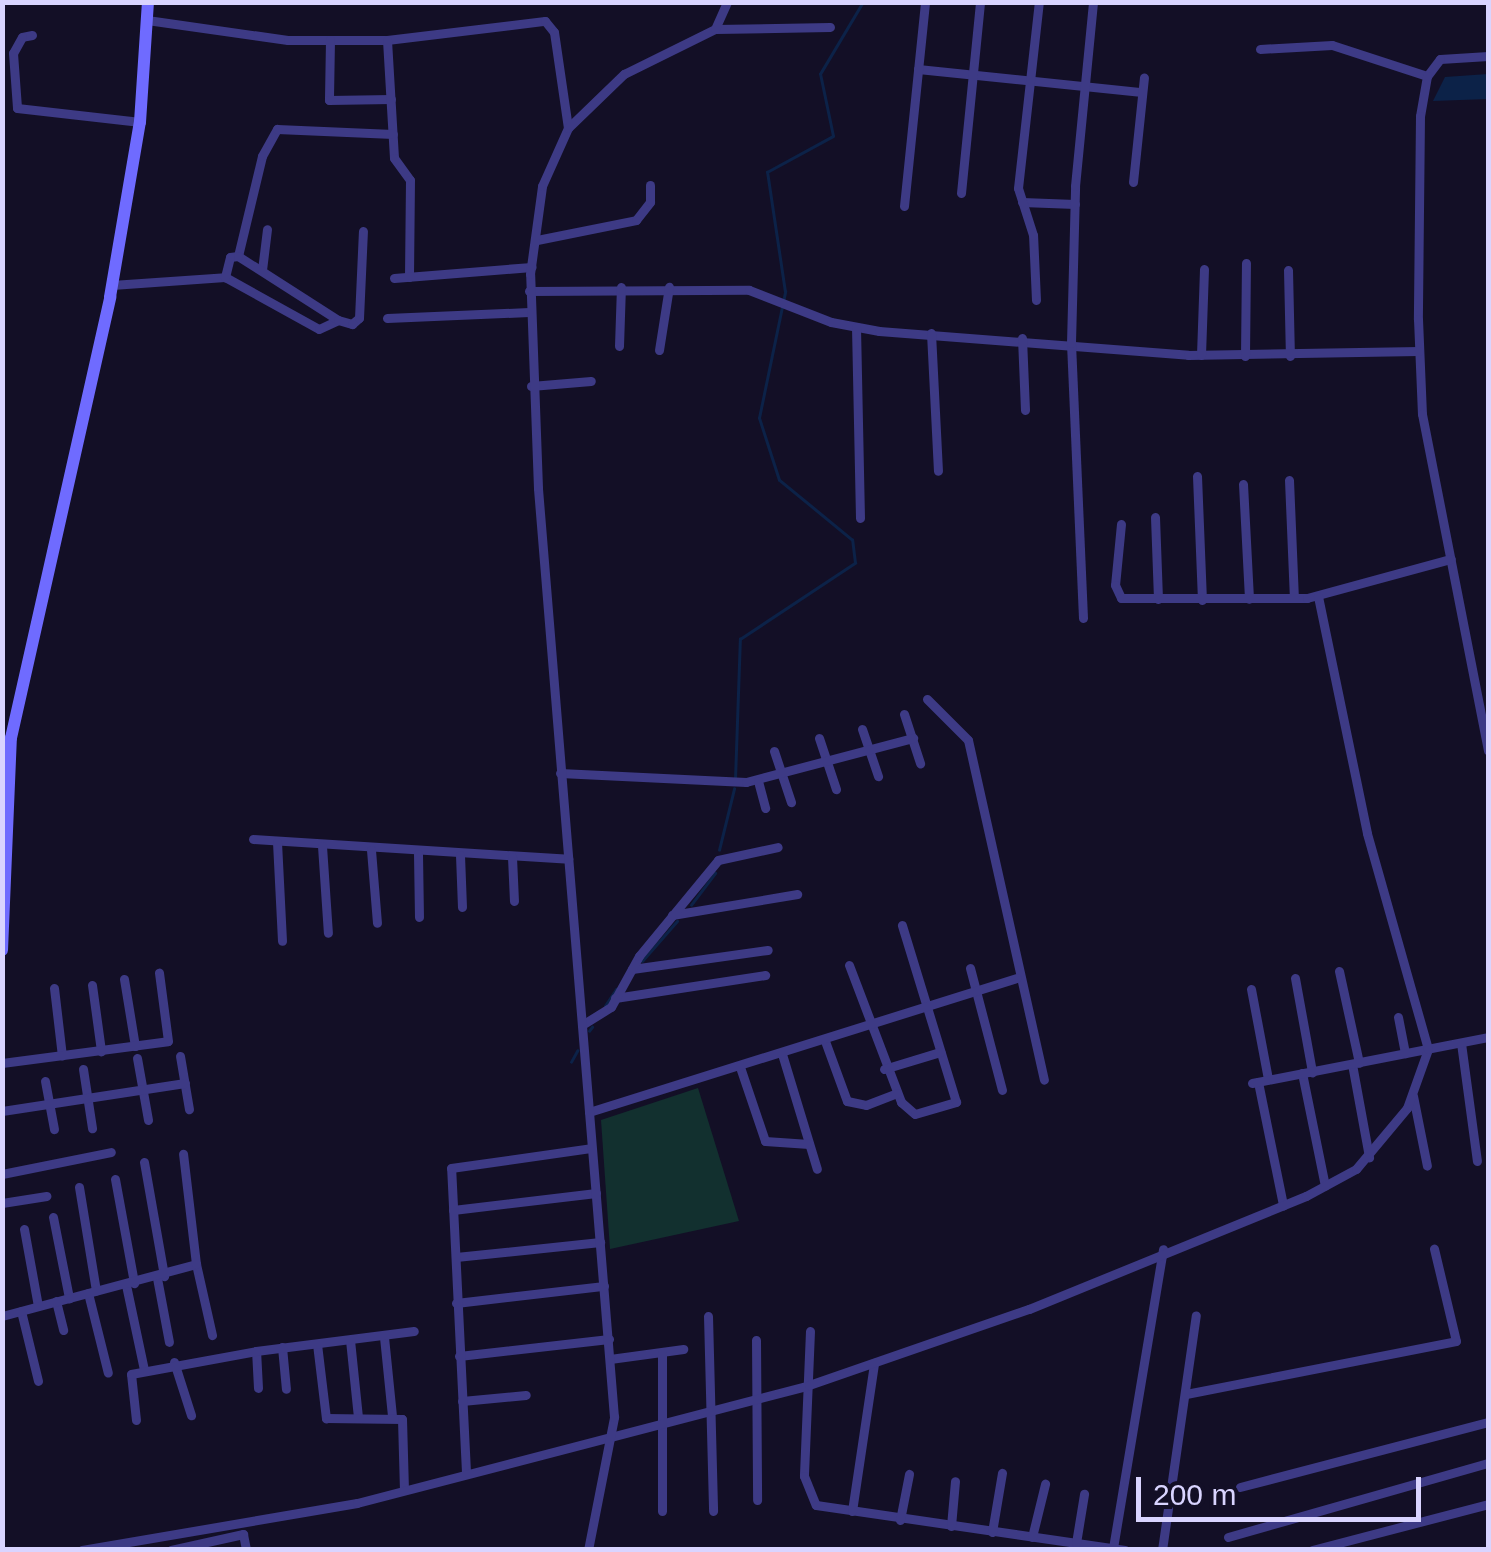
<!DOCTYPE html>
<style>
body{margin:0}
#map{position:relative;width:1491px;height:1552px;overflow:hidden;background:#130f26;font-family:Arial,sans-serif}
div>[style]{position:absolute}
[style*='--x']{left:calc(var(--x)*1px);top:calc(var(--y)*1px);width:calc(var(--w)*1px);rotate:calc(var(--a)*1deg)}
.green>*{inset:0;background:#12302f}
.water>*{inset:0;background:#0c2248}
.stream>*{height:2.5px;margin:-1.25px;padding:0 1.25px;transform-origin:1.25px;border-radius:1.25px;background:#0c2248}
.street>*{height:9px;margin:-4.5px;padding:0 4.5px;transform-origin:4.5px;border-radius:4.5px;background:#3d3a85}
.secondary>*{height:12px;margin:-6px;padding:0 6px;transform-origin:6px;border-radius:6px;background:#6f6bff}
span{translate:-50% -50%;white-space:nowrap;text-align:center;line-height:1.15;-webkit-text-stroke:10px #130f26;paint-order:stroke}
.frame{position:absolute;inset:0;border:5px solid #d9d4ff;pointer-events:none}
.scale{position:absolute;left:1136px;top:1477px;width:285px;height:45px;box-sizing:border-box;border:5px solid #d9d4ff;border-top:0;padding-left:12px;font-size:30px;line-height:35px;white-space:nowrap;color:#d9d4ff;-webkit-text-stroke:8px #130f26;paint-order:stroke}
</style>
<div id="map">
<div class="green">
<div style="clip-path:polygon(698px 1088px,739px 1221px,610px 1249px,601px 1120px)"></div>
</div>
<div class="water">
<div style="clip-path:polygon(1488px 74px,1488px 99px,1433px 101px,1445px 77px)"></div>
</div>
<div class="stream">
<div style="--x:735;--y:779;--w:140;--a:-88"></div>
<div style="--x:740;--y:639;--w:138;--a:-33.5"></div>
<div style="--x:855;--y:563;--w:23;--a:-97"></div>
<div style="--x:852;--y:540;--w:94;--a:-140.6"></div>
<div style="--x:779;--y:480;--w:65;--a:-107.9"></div>
<div style="--x:759;--y:418;--w:129;--a:-78.3"></div>
<div style="--x:785;--y:292;--w:121;--a:-98.5"></div>
<div style="--x:767;--y:172;--w:75;--a:-28.6"></div>
<div style="--x:833;--y:136;--w:63;--a:-101.8"></div>
<div style="--x:820;--y:74;--w:84;--a:-59.2"></div>
<div style="--x:719;--y:850;--w:63;--a:-76.2"></div>
<div style="--x:691;--y:905;--w:40;--a:-53"></div>
<div style="--x:642;--y:961;--w:53;--a:-48.8"></div>
<div style="--x:605;--y:1006;--w:20;--a:-57"></div>
<div style="--x:589;--y:1031;--w:5;--a:-53"></div>
<div style="--x:571;--y:1062;--w:13;--a:-61"></div>
</div>
<div class="street">
<div style="--x:147;--y:20;--w:142;--a:8.1"></div>
<div style="--x:288;--y:40;--w:99;--a:0"></div>
<div style="--x:387;--y:40;--w:159;--a:-6.9"></div>
<div style="--x:545;--y:21;--w:14;--a:51"></div>
<div style="--x:554;--y:32;--w:97;--a:81.7"></div>
<div style="--x:715;--y:29;--w:115;--a:-1"></div>
<div style="--x:32;--y:35;--w:10;--a:169"></div>
<div style="--x:22;--y:37;--w:18;--a:119"></div>
<div style="--x:13;--y:53;--w:55;--a:85.8"></div>
<div style="--x:17;--y:108;--w:124;--a:6.5"></div>
<div style="--x:330;--y:40;--w:60;--a:91"></div>
<div style="--x:329;--y:100;--w:62;--a:-0.9"></div>
<div style="--x:387;--y:40;--w:118;--a:86.6"></div>
<div style="--x:394;--y:158;--w:27;--a:54"></div>
<div style="--x:410;--y:180;--w:97;--a:90.6"></div>
<div style="--x:1260;--y:49;--w:72;--a:-3.2"></div>
<div style="--x:1332;--y:45;--w:100;--a:18.1"></div>
<div style="--x:1488;--y:56;--w:48;--a:176.4"></div>
<div style="--x:1440;--y:59;--w:21;--a:127"></div>
<div style="--x:1427;--y:76;--w:41;--a:99.9"></div>
<div style="--x:1420;--y:116;--w:203;--a:90.6"></div>
<div style="--x:1418;--y:319;--w:95;--a:87.6"></div>
<div style="--x:1422;--y:414;--w:343;--a:78.9"></div>
<div style="--x:918;--y:69;--w:225;--a:5.9"></div>
<div style="--x:1133;--y:182;--w:105;--a:-84"></div>
<div style="--x:961;--y:193;--w:192;--a:-84.3"></div>
<div style="--x:1022;--y:202;--w:53;--a:2.2"></div>
<div style="--x:904;--y:206;--w:205;--a:-84.1"></div>
<div style="--x:537;--y:240;--w:101;--a:-11.4"></div>
<div style="--x:636;--y:220;--w:23;--a:-52"></div>
<div style="--x:650;--y:202;--w:17;--a:-90"></div>
<div style="--x:238;--y:256;--w:103;--a:-76.5"></div>
<div style="--x:262;--y:156;--w:31;--a:-61"></div>
<div style="--x:277;--y:129;--w:116;--a:2.5"></div>
<div style="--x:262;--y:270;--w:41;--a:-83"></div>
<div style="--x:1288;--y:270;--w:86;--a:88.7"></div>
<div style="--x:394;--y:278;--w:138;--a:-4.6"></div>
<div style="--x:112;--y:285;--w:113;--a:-4"></div>
<div style="--x:225;--y:277;--w:107;--a:29"></div>
<div style="--x:319;--y:329;--w:21;--a:-25"></div>
<div style="--x:338;--y:320;--w:119;--a:-147.4"></div>
<div style="--x:238;--y:256;--w:8;--a:173"></div>
<div style="--x:230;--y:257;--w:21;--a:104"></div>
<div style="--x:529;--y:291;--w:220;--a:-0.3"></div>
<div style="--x:749;--y:290;--w:88;--a:21.3"></div>
<div style="--x:831;--y:322;--w:49;--a:10.6"></div>
<div style="--x:879;--y:331;--w:310;--a:4.4"></div>
<div style="--x:1188;--y:355;--w:231;--a:-1"></div>
<div style="--x:1036;--y:300;--w:65;--a:-92.6"></div>
<div style="--x:1033;--y:235;--w:49;--a:-107.7"></div>
<div style="--x:1018;--y:188;--w:187;--a:-83.6"></div>
<div style="--x:387;--y:318;--w:142;--a:-2.4"></div>
<div style="--x:338;--y:320;--w:15;--a:16"></div>
<div style="--x:352;--y:324;--w:9;--a:-41"></div>
<div style="--x:359;--y:318;--w:87;--a:-87.4"></div>
<div style="--x:856;--y:327;--w:191;--a:88.8"></div>
<div style="--x:931;--y:333;--w:138;--a:87.1"></div>
<div style="--x:1022;--y:338;--w:72;--a:87.6"></div>
<div style="--x:619;--y:346;--w:59;--a:-88.1"></div>
<div style="--x:659;--y:350;--w:64;--a:-81"></div>
<div style="--x:1201;--y:355;--w:86;--a:-88"></div>
<div style="--x:1245;--y:356;--w:93;--a:-89.4"></div>
<div style="--x:531;--y:386;--w:60;--a:-4.8"></div>
<div style="--x:1197;--y:476;--w:124;--a:87.7"></div>
<div style="--x:1289;--y:480;--w:118;--a:87.6"></div>
<div style="--x:1243;--y:484;--w:115;--a:87"></div>
<div style="--x:1155;--y:517;--w:82;--a:87.9"></div>
<div style="--x:1121;--y:524;--w:61;--a:95.6"></div>
<div style="--x:1115;--y:585;--w:14;--a:65"></div>
<div style="--x:1121;--y:598;--w:186;--a:0"></div>
<div style="--x:1307;--y:598;--w:149;--a:-15.2"></div>
<div style="--x:1083;--y:618;--w:275;--a:-92.5"></div>
<div style="--x:1071;--y:343;--w:157;--a:-88.5"></div>
<div style="--x:1075;--y:186;--w:185;--a:-84.4"></div>
<div style="--x:927;--y:699;--w:58;--a:45"></div>
<div style="--x:968;--y:740;--w:348;--a:77.4"></div>
<div style="--x:904;--y:714;--w:52;--a:71.9"></div>
<div style="--x:862;--y:729;--w:50;--a:71.2"></div>
<div style="--x:819;--y:738;--w:54;--a:71.6"></div>
<div style="--x:774;--y:751;--w:54;--a:71.6"></div>
<div style="--x:560;--y:773;--w:186;--a:2.8"></div>
<div style="--x:746;--y:782;--w:173;--a:-14.8"></div>
<div style="--x:758;--y:781;--w:28;--a:75"></div>
<div style="--x:253;--y:839;--w:316;--a:3.6"></div>
<div style="--x:277;--y:842;--w:99;--a:87.1"></div>
<div style="--x:322;--y:846;--w:87;--a:86.1"></div>
<div style="--x:371;--y:850;--w:73;--a:85.3"></div>
<div style="--x:418;--y:854;--w:63;--a:89.1"></div>
<div style="--x:460;--y:855;--w:52;--a:87.8"></div>
<div style="--x:512;--y:857;--w:44;--a:87.4"></div>
<div style="--x:672;--y:915;--w:127;--a:-9.5"></div>
<div style="--x:849;--y:965;--w:147;--a:69.2"></div>
<div style="--x:901;--y:1102;--w:18;--a:41"></div>
<div style="--x:915;--y:1114;--w:43;--a:-16.3"></div>
<div style="--x:956;--y:1102;--w:185;--a:-107"></div>
<div style="--x:970;--y:968;--w:126;--a:75.3"></div>
<div style="--x:632;--y:969;--w:137;--a:-8"></div>
<div style="--x:1339;--y:971;--w:94;--a:77.7"></div>
<div style="--x:1295;--y:978;--w:96;--a:79.7"></div>
<div style="--x:124;--y:979;--w:68;--a:80.7"></div>
<div style="--x:92;--y:985;--w:67;--a:82.2"></div>
<div style="--x:54;--y:988;--w:68;--a:83.3"></div>
<div style="--x:1251;--y:989;--w:92;--a:79.3"></div>
<div style="--x:615;--y:998;--w:152;--a:-8.7"></div>
<div style="--x:1398;--y:1017;--w:37;--a:79"></div>
<div style="--x:582;--y:1025;--w:34;--a:-32"></div>
<div style="--x:611;--y:1007;--w:58;--a:-61.2"></div>
<div style="--x:639;--y:956;--w:124;--a:-50.5"></div>
<div style="--x:718;--y:860;--w:61;--a:-12.2"></div>
<div style="--x:825;--y:1041;--w:64;--a:69.9"></div>
<div style="--x:847;--y:1101;--w:19;--a:12"></div>
<div style="--x:866;--y:1105;--w:33;--a:-21"></div>
<div style="--x:1461;--y:1043;--w:119;--a:82.3"></div>
<div style="--x:782;--y:1054;--w:120;--a:73.1"></div>
<div style="--x:180;--y:1056;--w:54;--a:80.4"></div>
<div style="--x:137;--y:1058;--w:63;--a:79.9"></div>
<div style="--x:2;--y:1063;--w:167;--a:-7.5"></div>
<div style="--x:168;--y:1041;--w:69;--a:-97.5"></div>
<div style="--x:1352;--y:1064;--w:95;--a:79.6"></div>
<div style="--x:740;--y:1067;--w:78;--a:71.3"></div>
<div style="--x:765;--y:1141;--w:44;--a:3.9"></div>
<div style="--x:83;--y:1069;--w:60;--a:81.3"></div>
<div style="--x:884;--y:1069;--w:59;--a:-16.9"></div>
<div style="--x:1302;--y:1073;--w:115;--a:78.5"></div>
<div style="--x:45;--y:1081;--w:49;--a:79.4"></div>
<div style="--x:1258;--y:1082;--w:126;--a:78.5"></div>
<div style="--x:1252;--y:1083;--w:240;--a:-11"></div>
<div style="--x:1413;--y:1096;--w:71;--a:78.7"></div>
<div style="--x:2;--y:1111;--w:185;--a:-8.7"></div>
<div style="--x:589;--y:1112;--w:448;--a:-17.4"></div>
<div style="--x:144;--y:1162;--w:116;--a:80"></div>
<div style="--x:2;--y:1174;--w:111;--a:-11.4"></div>
<div style="--x:115;--y:1179;--w:106;--a:79.6"></div>
<div style="--x:79;--y:1187;--w:105;--a:80.7"></div>
<div style="--x:2;--y:1203;--w:45;--a:-9"></div>
<div style="--x:453;--y:1210;--w:144;--a:-6.8"></div>
<div style="--x:53;--y:1217;--w:83;--a:78.8"></div>
<div style="--x:24;--y:1229;--w:78;--a:79.7"></div>
<div style="--x:456;--y:1257;--w:145;--a:-5.9"></div>
<div style="--x:196;--y:1264;--w:73;--a:77.3"></div>
<div style="--x:157;--y:1278;--w:65;--a:79.4"></div>
<div style="--x:126;--y:1285;--w:87;--a:78"></div>
<div style="--x:88;--y:1293;--w:82;--a:76"></div>
<div style="--x:56;--y:1301;--w:30;--a:76"></div>
<div style="--x:456;--y:1303;--w:149;--a:-6.6"></div>
<div style="--x:21;--y:1311;--w:72;--a:76.3"></div>
<div style="--x:2;--y:1316;--w:201;--a:-15"></div>
<div style="--x:196;--y:1264;--w:111;--a:-96.7"></div>
<div style="--x:708;--y:1316;--w:195;--a:88.5"></div>
<div style="--x:810;--y:1331;--w:145;--a:92.4"></div>
<div style="--x:804;--y:1476;--w:31;--a:68"></div>
<div style="--x:816;--y:1505;--w:312;--a:8.3"></div>
<div style="--x:384;--y:1337;--w:79;--a:84.2"></div>
<div style="--x:350;--y:1340;--w:78;--a:84.1"></div>
<div style="--x:756;--y:1340;--w:160;--a:89.6"></div>
<div style="--x:317;--y:1344;--w:75;--a:83.1"></div>
<div style="--x:326;--y:1418;--w:76;--a:0.8"></div>
<div style="--x:402;--y:1419;--w:71;--a:88.4"></div>
<div style="--x:282;--y:1347;--w:42;--a:84.6"></div>
<div style="--x:459;--y:1356;--w:151;--a:-6.5"></div>
<div style="--x:610;--y:1359;--w:74;--a:-7.8"></div>
<div style="--x:174;--y:1362;--w:56;--a:72.2"></div>
<div style="--x:258;--y:1388;--w:37;--a:-93"></div>
<div style="--x:256;--y:1351;--w:159;--a:-7.2"></div>
<div style="--x:1186;--y:1394;--w:275;--a:-11.1"></div>
<div style="--x:1456;--y:1341;--w:95;--a:-103.4"></div>
<div style="--x:462;--y:1401;--w:64;--a:-5.4"></div>
<div style="--x:136;--y:1420;--w:46;--a:-96.2"></div>
<div style="--x:131;--y:1374;--w:127;--a:-10.4"></div>
<div style="--x:466;--y:1472;--w:304;--a:-92.8"></div>
<div style="--x:451;--y:1168;--w:141;--a:-8.1"></div>
<div style="--x:1240;--y:1487;--w:256;--a:-14.7"></div>
<div style="--x:662;--y:1511;--w:158;--a:-90"></div>
<div style="--x:852;--y:1511;--w:150;--a:-81.5"></div>
<div style="--x:900;--y:1520;--w:47;--a:-78.9"></div>
<div style="--x:951;--y:1526;--w:45;--a:-84.9"></div>
<div style="--x:992;--y:1532;--w:60;--a:-80.4"></div>
<div style="--x:1032;--y:1537;--w:55;--a:-76.2"></div>
<div style="--x:1228;--y:1537;--w:270;--a:-15.9"></div>
<div style="--x:1076;--y:1543;--w:50;--a:-80.7"></div>
<div style="--x:1113;--y:1548;--w:303;--a:-80.5"></div>
<div style="--x:82;--y:1550;--w:279;--a:-9.7"></div>
<div style="--x:357;--y:1503;--w:467;--a:-14.6"></div>
<div style="--x:809;--y:1385;--w:233;--a:-19.1"></div>
<div style="--x:1029;--y:1309;--w:299;--a:-22.2"></div>
<div style="--x:1306;--y:1196;--w:57;--a:-28.4"></div>
<div style="--x:1356;--y:1169;--w:80;--a:-50.1"></div>
<div style="--x:1407;--y:1108;--w:63;--a:-70.4"></div>
<div style="--x:1428;--y:1049;--w:224;--a:-105.8"></div>
<div style="--x:1367;--y:833;--w:242;--a:-101.7"></div>
<div style="--x:171;--y:1550;--w:74;--a:-12.5"></div>
<div style="--x:243;--y:1534;--w:16;--a:79"></div>
<div style="--x:588;--y:1550;--w:136;--a:-78.9"></div>
<div style="--x:614;--y:1417;--w:932;--a:-94.68"></div>
<div style="--x:538;--y:488;--w:214;--a:-92.1"></div>
<div style="--x:530;--y:274;--w:89;--a:-82.2"></div>
<div style="--x:542;--y:186;--w:64;--a:-65.9"></div>
<div style="--x:568;--y:128;--w:78;--a:-44"></div>
<div style="--x:624;--y:74;--w:102;--a:-26.3"></div>
<div style="--x:715;--y:29;--w:30;--a:-66"></div>
<div style="--x:1162;--y:1550;--w:237;--a:-81.8"></div>
<div style="--x:1312;--y:1550;--w:182;--a:-14.6"></div>
</div>
<div class="secondary">
<div style="--x:2;--y:950;--w:212;--a:-87.6"></div>
<div style="--x:11;--y:738;--w:452;--a:-77.3"></div>
<div style="--x:110;--y:297;--w:178;--a:-80.3"></div>
<div style="--x:140;--y:122;--w:120;--a:-86.2"></div>
</div>
<div class="frame"></div>
<div class="scale">200 m</div>
</div>
